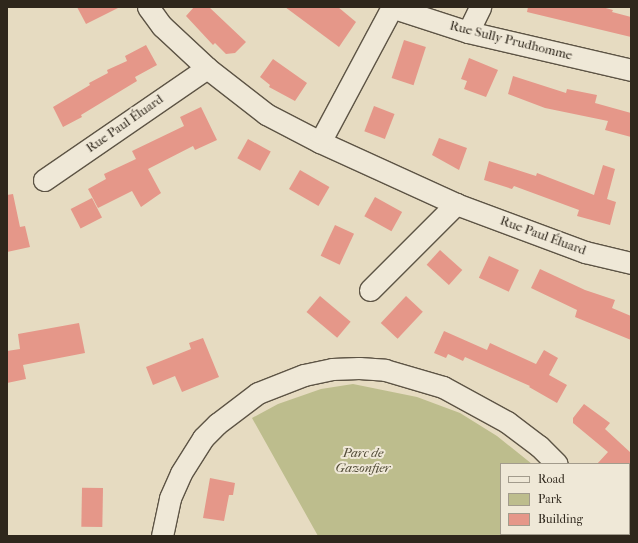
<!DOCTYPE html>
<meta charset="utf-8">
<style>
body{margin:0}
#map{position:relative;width:638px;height:543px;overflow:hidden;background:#e6dbc1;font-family:"IM FELL French Canon",serif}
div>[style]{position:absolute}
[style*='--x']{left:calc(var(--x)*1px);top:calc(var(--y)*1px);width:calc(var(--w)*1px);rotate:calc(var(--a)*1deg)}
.green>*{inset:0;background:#bdbd8d}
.building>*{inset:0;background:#e59789;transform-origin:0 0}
.roads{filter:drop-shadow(1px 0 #5d5445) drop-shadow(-1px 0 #5d5445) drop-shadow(0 1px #5d5445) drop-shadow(0 -1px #5d5445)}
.street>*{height:21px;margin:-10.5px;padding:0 10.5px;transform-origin:10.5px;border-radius:10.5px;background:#efe8d7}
span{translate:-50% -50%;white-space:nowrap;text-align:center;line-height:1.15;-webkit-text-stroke:4px #efe8d7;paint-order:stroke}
.street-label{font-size:13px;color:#2f271c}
.park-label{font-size:13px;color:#524c38;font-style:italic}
.frame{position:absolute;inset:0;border:8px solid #2f271c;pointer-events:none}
.legend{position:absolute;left:500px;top:463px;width:130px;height:72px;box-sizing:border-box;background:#efe8d7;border:1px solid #a29b8c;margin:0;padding:5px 7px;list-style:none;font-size:12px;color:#2f271c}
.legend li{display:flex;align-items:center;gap:8px;height:20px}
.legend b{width:20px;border:1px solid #a29b8c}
</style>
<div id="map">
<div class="green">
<div style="clip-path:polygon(353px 384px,417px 397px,460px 413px,497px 436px,532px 464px,501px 464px,501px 534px,593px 536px,318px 536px,252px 418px,278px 404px,321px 389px)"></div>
</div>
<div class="building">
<div style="clip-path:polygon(77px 7px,120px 7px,86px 24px)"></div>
<div style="clip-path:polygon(194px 7px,209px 7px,246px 42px,235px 53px,226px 54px,215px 43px,213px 45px,186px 16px)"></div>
<div style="clip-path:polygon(285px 7px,338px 7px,356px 22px,339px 47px)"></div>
<div style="clip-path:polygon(528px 7px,602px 7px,613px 10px,612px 12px,631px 17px,631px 37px,527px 12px)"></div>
<div style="left:404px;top:40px;width:23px;height:40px;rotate:18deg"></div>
<div style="clip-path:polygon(146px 45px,157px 65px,135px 77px,137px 81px,81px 115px,82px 117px,63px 127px,53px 107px,90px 85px,89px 83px,108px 73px,107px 70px,127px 61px,125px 56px)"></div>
<div style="clip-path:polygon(469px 58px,498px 70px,486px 97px,464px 89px,467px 81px,461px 79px)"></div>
<div style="clip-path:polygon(273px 59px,307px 83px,295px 101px,269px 87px,270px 85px,260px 77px)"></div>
<div style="clip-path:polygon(513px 76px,566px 93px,567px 89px,597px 95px,595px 103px,631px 113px,631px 137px,605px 130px,608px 121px,545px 108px,508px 94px)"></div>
<div style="left:374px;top:106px;width:22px;height:27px;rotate:21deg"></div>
<div style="clip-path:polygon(201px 107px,217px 140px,195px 150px,193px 146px,148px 169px,161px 193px,141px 207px,132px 191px,98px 208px,88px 189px,106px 179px,104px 174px,136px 159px,132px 151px,184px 126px,180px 117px)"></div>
<div style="clip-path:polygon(439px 138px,467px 148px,459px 170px,432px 155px)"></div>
<div style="left:248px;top:139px;width:26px;height:22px;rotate:29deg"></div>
<div style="clip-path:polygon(489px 161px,536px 176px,537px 173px,594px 195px,603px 165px,615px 169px,607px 199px,616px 202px,610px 225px,577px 216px,579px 210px,514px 186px,512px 189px,484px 180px)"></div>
<div style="left:300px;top:170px;width:34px;height:22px;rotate:30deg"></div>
<div style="clip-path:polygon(13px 194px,20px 227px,25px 226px,30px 247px,7px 252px,7px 195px)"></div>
<div style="left:375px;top:197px;width:31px;height:22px;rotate:29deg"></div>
<div style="left:92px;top:198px;width:22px;height:24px;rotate:63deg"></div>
<div style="left:335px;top:225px;width:21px;height:34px;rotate:25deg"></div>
<div style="left:440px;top:250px;width:30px;height:20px;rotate:42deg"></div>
<div style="left:489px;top:256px;width:33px;height:24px;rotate:25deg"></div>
<div style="clip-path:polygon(540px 269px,585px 290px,615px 300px,612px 308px,631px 316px,631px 340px,575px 317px,577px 310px,531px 288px)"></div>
<div style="left:320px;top:296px;width:40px;height:21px;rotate:40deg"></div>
<div style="left:406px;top:296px;width:23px;height:37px;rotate:43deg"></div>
<div style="clip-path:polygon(79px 323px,85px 353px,23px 365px,26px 379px,7px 383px,7px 351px,20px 349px,18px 334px)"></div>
<div style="clip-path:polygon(444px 331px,487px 350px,490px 343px,536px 364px,544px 350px,558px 358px,549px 375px,567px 385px,557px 403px,529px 387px,530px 386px,465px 357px,463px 361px,448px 354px,446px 358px,434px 353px)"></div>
<div style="clip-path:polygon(203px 338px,219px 377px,182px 392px,175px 376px,153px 385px,146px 367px,191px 349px,189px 343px)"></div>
<div style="clip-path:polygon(584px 404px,610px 423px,605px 429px,631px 453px,631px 464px,597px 464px,608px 452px,573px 423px,573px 418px)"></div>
<div style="clip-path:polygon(210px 478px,235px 483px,233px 495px,229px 495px,224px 521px,203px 518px)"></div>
<div style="left:103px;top:488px;width:39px;height:21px;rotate:91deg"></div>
</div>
<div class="roads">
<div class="street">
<div style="--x:148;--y:7;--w:24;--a:54"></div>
<div style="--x:162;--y:26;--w:62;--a:43"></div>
<div style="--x:207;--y:68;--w:75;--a:37.9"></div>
<div style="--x:266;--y:114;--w:61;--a:27.4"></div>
<div style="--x:320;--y:142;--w:149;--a:24.5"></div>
<div style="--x:456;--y:204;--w:138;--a:20.4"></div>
<div style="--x:585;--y:252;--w:47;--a:13.4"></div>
<div style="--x:391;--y:7;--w:81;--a:18"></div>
<div style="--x:468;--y:32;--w:167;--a:13.1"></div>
<div style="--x:468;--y:32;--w:28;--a:-64"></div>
<div style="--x:320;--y:142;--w:153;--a:-61.9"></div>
<div style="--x:44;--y:180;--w:198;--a:-34.5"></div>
<div style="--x:370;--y:290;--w:122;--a:-45"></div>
<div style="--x:612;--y:534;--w:2;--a:63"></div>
<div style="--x:162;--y:536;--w:39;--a:-78"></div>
<div style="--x:170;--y:498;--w:27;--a:-66"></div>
<div style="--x:181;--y:473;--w:41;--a:-57.8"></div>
<div style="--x:203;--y:438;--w:20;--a:-45"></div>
<div style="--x:217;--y:424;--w:51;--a:-37.1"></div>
<div style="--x:258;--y:393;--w:49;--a:-21.4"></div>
<div style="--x:304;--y:375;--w:29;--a:-12"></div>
<div style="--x:332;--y:369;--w:27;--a:-2"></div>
<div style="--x:359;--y:368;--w:26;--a:4"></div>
<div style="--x:385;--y:370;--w:60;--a:16.3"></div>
<div style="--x:443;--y:387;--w:73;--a:28.7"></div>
<div style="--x:507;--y:422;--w:40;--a:37"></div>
<div style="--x:539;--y:446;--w:25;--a:45"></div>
</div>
</div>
<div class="street-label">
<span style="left:511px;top:41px;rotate:14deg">Rue Sully Prudhomme</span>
<span style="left:125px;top:124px;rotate:-35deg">Rue Paul Éluard</span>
<span style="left:543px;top:236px;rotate:20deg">Rue Paul Éluard</span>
</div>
<div class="park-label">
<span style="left:363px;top:461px">Parc de<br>Gazonfier</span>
</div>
<div class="frame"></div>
<ul class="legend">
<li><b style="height:5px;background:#efe8d7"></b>Road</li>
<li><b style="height:11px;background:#bdbd8d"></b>Park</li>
<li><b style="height:11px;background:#e59789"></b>Building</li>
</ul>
</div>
